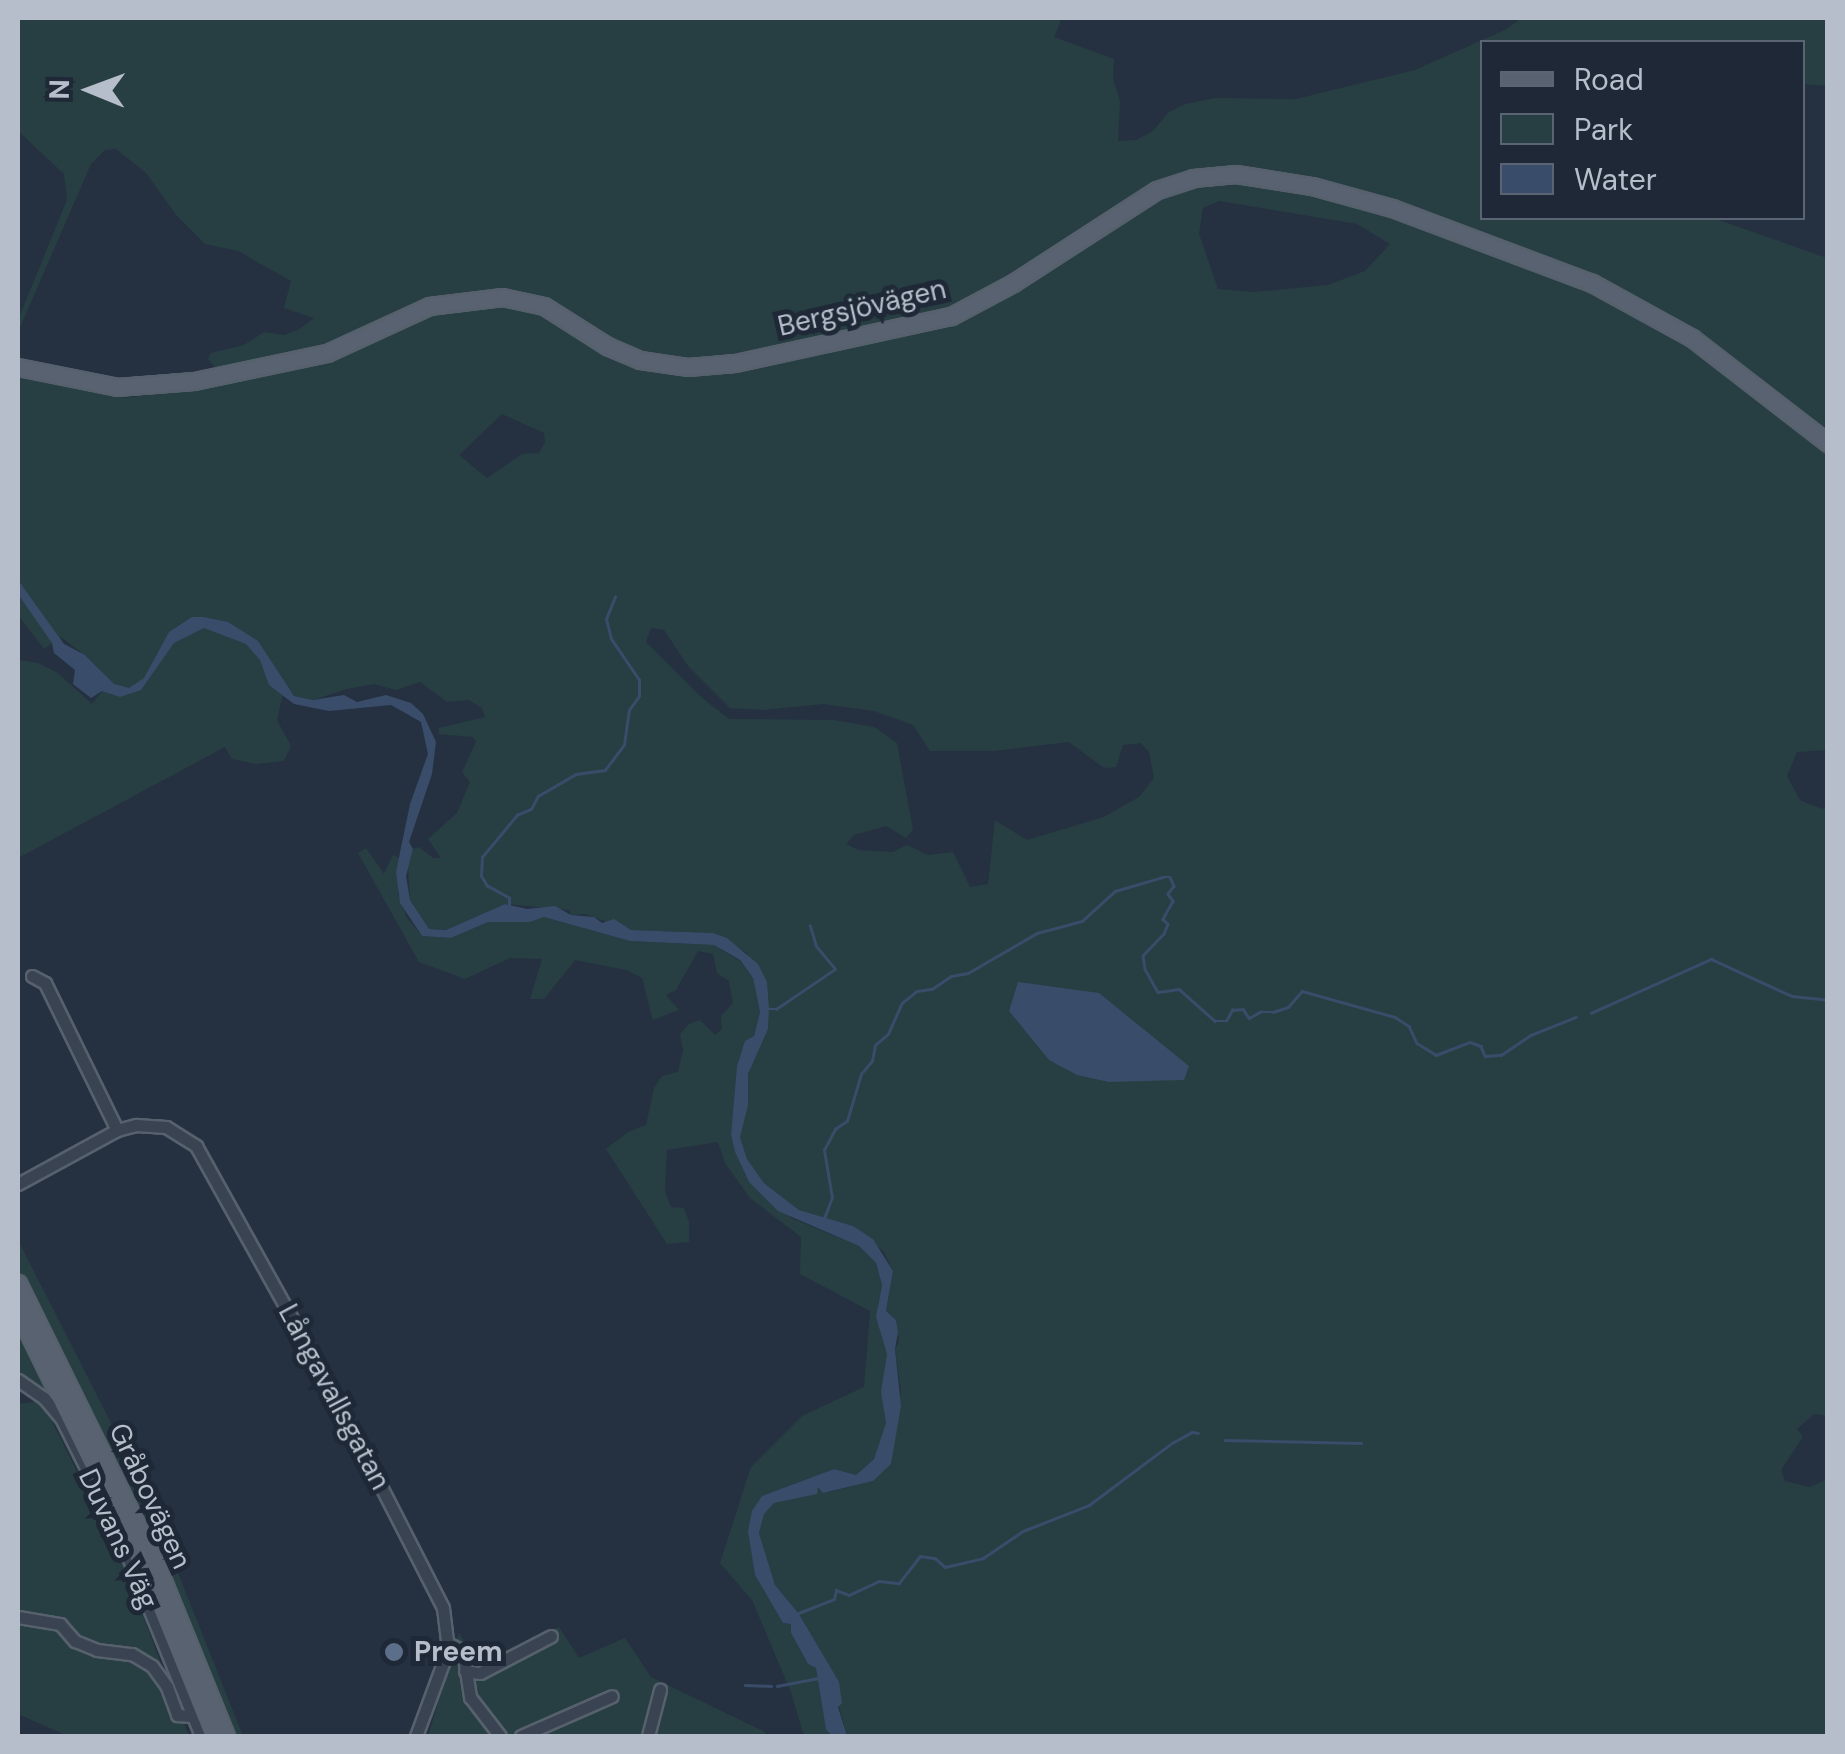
<!DOCTYPE html>
<meta charset="utf-8">
<style>
body{margin:0}
#map{position:relative;width:1845px;height:1754px;overflow:hidden;background:#253141;font-family:"DM Sans",sans-serif}
div>[style]{position:absolute}
[style*='--x']{left:calc(var(--x)*1px);top:calc(var(--y)*1px);width:calc(var(--w)*1px);rotate:calc(var(--a)*1deg)}
.green>*{inset:0;background:#273f42}
.water>*{inset:0;background:#394c69}
.stream>*{height:2.5px;margin:-1.25px;padding:0 1.25px;transform-origin:1.25px;border-radius:1.25px;background:#394c69}
.roads{filter:drop-shadow(2px 0 #57616e) drop-shadow(-2px 0 #57616e) drop-shadow(0 2px #57616e) drop-shadow(0 -2px #57616e)}
.minor>*{height:11px;margin:-5.5px;padding:0 5.5px;transform-origin:5.5px;border-radius:5.5px;background:#3a4351}
.major>*{height:15px;margin:-7.5px;padding:0 7.5px;transform-origin:7.5px;border-radius:7.5px;background:#586271}
.dots>*{width:28px;height:28px;translate:-50% -50%;box-sizing:border-box;border:5px solid #1e2836;border-radius:50%}
span{translate:-50% -50%;white-space:nowrap;text-align:center;line-height:1.15;-webkit-text-stroke:10px #1e2836;paint-order:stroke}
.street-label{font-size:28px;color:#b6becb}
.poi-label{font-size:28px;color:#b6becb;font-weight:700}
.left{translate:0 -50%;text-align:left}
.frame{position:absolute;inset:0;border:20px solid #b6becb;pointer-events:none}
.legend{position:absolute;left:1480px;top:40px;width:325px;height:180px;box-sizing:border-box;background:#1e2836;border:2px solid #5b6472;margin:0;padding:12px 18px;list-style:none;font-size:30px;color:#b6becb}
.legend li{display:flex;align-items:center;gap:20px;height:50px}
.legend b{width:50px;border:2px solid #5b6472}
.north{position:absolute;left:40px;top:40px;width:100px;height:100px;-webkit-text-stroke:8px #1e2836;paint-order:stroke;rotate:271deg;font-size:28px;font-weight:700;line-height:40px;text-align:center;color:#b6becb}
.north::after{content:'';display:block;margin:auto;width:35px;height:45px;background:#b6becb;clip-path:polygon(50% 0,100% 100%,50% 72%,0 100%)}
</style>
<div id="map">
<div class="green">
<div style="clip-path:polygon(evenodd,18px 18px,1062px 18px,1054px 37px,1114px 59px,1113px 79px,1120px 101px,1118px 141px,1136px 140px,1153px 131px,1169px 112px,1186px 104px,1215px 98px,1296px 99px,1415px 70px,1505px 30px,1522px 18px,1827px 18px,1827px 86px,1803px 84px,1802px 42px,1482px 42px,1482px 218px,1713px 218px,1827px 258px,1827px 750px,1797px 752px,1787px 776px,1800px 800px,1822px 809px,1827px 806px,1828px 1416px,1814px 1414px,1797px 1429px,1803px 1437px,1781px 1470px,1785px 1481px,1810px 1487px,1827px 1479px,1827px 1736px,847px 1736px,827px 1662px,799px 1614px,775px 1585px,759px 1533px,764px 1513px,774px 1503px,816px 1494px,818px 1486px,830px 1492px,872px 1481px,891px 1464px,901px 1391px,895px 1349px,899px 1342px,896px 1320px,886px 1311px,893px 1271px,884px 1252px,853px 1226px,799px 1210px,764px 1183px,747px 1159px,740px 1137px,748px 1074px,769px 1009px,747px 953px,713px 933px,631px 930px,585px 914px,571px 915px,569px 910px,505px 904px,446px 930px,429px 929px,410px 900px,408px 867px,413px 849px,419px 847px,433px 858px,441px 858px,428px 839px,457px 813px,470px 782px,462px 772px,476px 742px,473px 737px,439px 734px,439px 728px,485px 717px,482px 708px,469px 700px,447px 702px,420px 682px,396px 690px,374px 684px,347px 689px,313px 700px,295px 696px,285px 685px,277px 720px,291px 746px,284px 761px,256px 764px,232px 759px,225px 747px,18px 858px,18px 660px,38px 663px,58px 673px,92px 704px,110px 681px,90px 659px,61px 637px,44px 649px,18px 615px,18px 377px,125px 398px,219px 386px,229px 383px,208px 359px,211px 353px,244px 345px,264px 332px,284px 335px,298px 330px,314px 318px,284px 308px,291px 281px,238px 251px,205px 244px,177px 216px,146px 173px,116px 149px,105px 150px,91px 164px,18px 332px,18px 320px,67px 200px,64px 174px,18px 131px,18px 18px,1219px 201px,1357px 224px,1390px 244px,1365px 271px,1328px 285px,1253px 292px,1218px 289px,1199px 234px,1203px 208px,1219px 201px,18px 18px,502px 414px,544px 433px,545px 442px,539px 453px,522px 454px,487px 478px,459px 455px,502px 414px,18px 18px,651px 628px,664px 630px,688px 666px,730px 708px,763px 710px,823px 704px,874px 711px,913px 725px,930px 751px,993px 751px,1069px 742px,1104px 768px,1116px 767px,1123px 745px,1141px 743px,1149px 752px,1154px 778px,1139px 797px,1104px 817px,1027px 840px,995px 820px,988px 884px,970px 887px,953px 852px,928px 855px,907px 845px,893px 852px,859px 850px,846px 844px,854px 835px,886px 826px,906px 838px,913px 830px,897px 743px,874px 727px,834px 720px,729px 719px,701px 697px,646px 642px,651px 628px,18px 18px,1018px 982px,1183px 1080px,1049px 1060px,1018px 982px)"></div>
<div style="clip-path:polygon(366px 848px,384px 874px,393px 855px,399px 858px,398px 895px,407px 918px,422px 936px,451px 938px,488px 922px,530px 922px,544px 917px,630px 941px,714px 945px,740px 961px,753px 978px,760px 1012px,754px 1036px,739px 1058px,731px 1135px,735px 1152px,749px 1182px,791px 1218px,859px 1246px,876px 1263px,882px 1285px,878px 1304px,887px 1354px,882px 1392px,886px 1424px,874px 1459px,856px 1475px,834px 1469px,762px 1496px,755px 1575px,783px 1623px,791px 1624px,791px 1633px,808px 1664px,816px 1668px,826px 1730px,833px 1736px,804px 1736px,791px 1692px,752px 1600px,720px 1563px,751px 1467px,802px 1416px,864px 1387px,870px 1311px,800px 1274px,801px 1237px,750px 1198px,725px 1163px,718px 1142px,667px 1150px,665px 1191px,671px 1207px,684px 1208px,689px 1222px,689px 1242px,667px 1244px,606px 1149px,628px 1132px,646px 1125px,654px 1088px,662px 1076px,678px 1072px,683px 1050px,680px 1034px,689px 1024px,700px 1020px,715px 1035px,722px 1029px,721px 1016px,733px 1003px,729px 981px,717px 973px,713px 954px,698px 951px,676px 990px,666px 995px,679px 1010px,653px 1020px,642px 978px,626px 970px,575px 960px,544px 999px,530px 999px,542px 959px,510px 958px,465px 979px,419px 962px,358px 853px)"></div>
<div style="clip-path:polygon(18px 1240px,144px 1488px,243px 1736px,233px 1736px,137px 1506px,18px 1272px)"></div>
<div style="clip-path:polygon(18px 1324px,55px 1400px,18px 1376px)"></div>
<div style="clip-path:polygon(42px 1401px,124px 1567px,189px 1736px,68px 1736px,18px 1714px,18px 1404px)"></div>
<div style="clip-path:polygon(559px 1627px,579px 1658px,625px 1638px,651px 1677px,765px 1732px,764px 1736px,428px 1736px,459px 1633px,477px 1663px)"></div>
</div>
<div class="water">
<div style="clip-path:polygon(18px 580px,64px 644px,85px 655px,114px 684px,129px 688px,144px 678px,169px 632px,192px 617px,203px 617px,228px 622px,258px 641px,294px 696px,313px 700px,344px 695px,357px 702px,386px 695px,411px 703px,423px 714px,436px 742px,432px 774px,409px 842px,413px 849px,406px 876px,410px 900px,429px 929px,446px 930px,505px 904px,527px 909px,555px 906px,571px 915px,594px 917px,602px 923px,614px 919px,631px 930px,713px 933px,727px 938px,758px 964px,767px 982px,769px 1009px,768px 1029px,748px 1074px,748px 1105px,740px 1137px,747px 1159px,764px 1183px,799px 1210px,853px 1226px,873px 1239px,893px 1271px,886px 1311px,896px 1320px,898px 1332px,895px 1349px,901px 1406px,891px 1464px,873px 1481px,823px 1493px,818px 1487px,817px 1494px,774px 1503px,764px 1514px,759px 1533px,775px 1585px,799px 1614px,839px 1682px,842px 1703px,838px 1707px,847px 1736px,833px 1736px,826px 1730px,816px 1668px,808px 1664px,791px 1633px,791px 1624px,783px 1623px,755px 1575px,748px 1531px,752px 1511px,762px 1496px,834px 1469px,856px 1475px,874px 1459px,886px 1423px,881px 1392px,887px 1354px,876px 1317px,882px 1285px,876px 1263px,859px 1246px,778px 1211px,749px 1182px,735px 1152px,731px 1135px,737px 1066px,745px 1041px,754px 1036px,760px 1012px,753px 978px,740px 960px,714px 945px,630px 941px,544px 917px,530px 922px,488px 922px,451px 938px,422px 936px,400px 903px,396px 872px,410px 804px,428px 754px,421px 722px,391px 705px,329px 711px,294px 704px,269px 685px,260px 660px,246px 644px,204px 628px,174px 643px,141px 690px,120px 697px,102px 691px,91px 698px,73px 684px,75px 670px,54px 653px,52px 643px,18px 594px)"></div>
<div style="clip-path:polygon(1018px 982px,1099px 993px,1189px 1066px,1184px 1080px,1109px 1082px,1077px 1075px,1049px 1060px,1009px 1011px)"></div>
</div>
<div class="stream">
<div style="--x:509;--y:906;--w:8;--a:-90"></div>
<div style="--x:509;--y:898;--w:25;--a:-151"></div>
<div style="--x:487;--y:886;--w:12;--a:-121"></div>
<div style="--x:481;--y:876;--w:19;--a:-87"></div>
<div style="--x:482;--y:857;--w:55;--a:-50.2"></div>
<div style="--x:517;--y:815;--w:15;--a:-23"></div>
<div style="--x:531;--y:809;--w:15;--a:-62"></div>
<div style="--x:538;--y:796;--w:44;--a:-30.1"></div>
<div style="--x:576;--y:774;--w:29;--a:-8"></div>
<div style="--x:605;--y:770;--w:31;--a:-53"></div>
<div style="--x:624;--y:745;--w:35;--a:-82"></div>
<div style="--x:629;--y:710;--w:17;--a:-54"></div>
<div style="--x:639;--y:696;--w:16;--a:-90"></div>
<div style="--x:639;--y:680;--w:50;--a:-124.3"></div>
<div style="--x:611;--y:639;--w:21;--a:-104"></div>
<div style="--x:606;--y:619;--w:24;--a:-68"></div>
<div style="--x:766;--y:1009;--w:10;--a:0"></div>
<div style="--x:776;--y:1009;--w:71;--a:-34.1"></div>
<div style="--x:835;--y:969;--w:30;--a:-130"></div>
<div style="--x:816;--y:946;--w:21;--a:-107"></div>
<div style="--x:1591;--y:1013;--w:132;--a:-24.2"></div>
<div style="--x:1711;--y:959;--w:89;--a:24.6"></div>
<div style="--x:1792;--y:996;--w:36;--a:6"></div>
<div style="--x:823;--y:1221;--w:25;--a:-69"></div>
<div style="--x:832;--y:1198;--w:49;--a:-99.5"></div>
<div style="--x:824;--y:1150;--w:24;--a:-62"></div>
<div style="--x:835;--y:1129;--w:14;--a:-34"></div>
<div style="--x:847;--y:1121;--w:49;--a:-73.4"></div>
<div style="--x:861;--y:1074;--w:17;--a:-50"></div>
<div style="--x:872;--y:1061;--w:16;--a:-79"></div>
<div style="--x:875;--y:1045;--w:17;--a:-40"></div>
<div style="--x:888;--y:1034;--w:34;--a:-66"></div>
<div style="--x:902;--y:1003;--w:19;--a:-39"></div>
<div style="--x:917;--y:991;--w:15;--a:-8"></div>
<div style="--x:932;--y:989;--w:23;--a:-34"></div>
<div style="--x:951;--y:976;--w:17;--a:-10"></div>
<div style="--x:968;--y:973;--w:80;--a:-30.1"></div>
<div style="--x:1037;--y:933;--w:47;--a:-14.9"></div>
<div style="--x:1082;--y:921;--w:45;--a:-42.3"></div>
<div style="--x:1115;--y:891;--w:50;--a:-16.3"></div>
<div style="--x:1163;--y:877;--w:7;--a:0"></div>
<div style="--x:1170;--y:877;--w:10;--a:66"></div>
<div style="--x:1174;--y:886;--w:10;--a:127"></div>
<div style="--x:1168;--y:894;--w:9;--a:54"></div>
<div style="--x:1173;--y:901;--w:21;--a:119"></div>
<div style="--x:1163;--y:919;--w:7;--a:45"></div>
<div style="--x:1168;--y:924;--w:11;--a:112"></div>
<div style="--x:1164;--y:934;--w:30;--a:134"></div>
<div style="--x:1143;--y:956;--w:13;--a:81"></div>
<div style="--x:1145;--y:969;--w:26;--a:61"></div>
<div style="--x:1158;--y:992;--w:21;--a:-8"></div>
<div style="--x:1179;--y:989;--w:48;--a:41.6"></div>
<div style="--x:1215;--y:1021;--w:11;--a:0"></div>
<div style="--x:1226;--y:1021;--w:13;--a:-61"></div>
<div style="--x:1232;--y:1010;--w:11;--a:-5"></div>
<div style="--x:1243;--y:1009;--w:11;--a:56"></div>
<div style="--x:1249;--y:1018;--w:13;--a:-29"></div>
<div style="--x:1260;--y:1012;--w:13;--a:0"></div>
<div style="--x:1273;--y:1012;--w:16;--a:-18"></div>
<div style="--x:1288;--y:1007;--w:21;--a:-49"></div>
<div style="--x:1302;--y:991;--w:97;--a:15.6"></div>
<div style="--x:1395;--y:1017;--w:17;--a:33"></div>
<div style="--x:1409;--y:1026;--w:19;--a:65"></div>
<div style="--x:1417;--y:1043;--w:22;--a:32"></div>
<div style="--x:1436;--y:1055;--w:36;--a:-21"></div>
<div style="--x:1470;--y:1042;--w:12;--a:20"></div>
<div style="--x:1481;--y:1046;--w:11;--a:68"></div>
<div style="--x:1485;--y:1056;--w:16;--a:-4"></div>
<div style="--x:1501;--y:1055;--w:36;--a:-34"></div>
<div style="--x:1531;--y:1035;--w:48;--a:-21.8"></div>
<div style="--x:1225;--y:1440;--w:136;--a:1.3"></div>
<div style="--x:796;--y:1614;--w:41;--a:-21.5"></div>
<div style="--x:834;--y:1599;--w:9;--a:-77"></div>
<div style="--x:836;--y:1590;--w:14;--a:21"></div>
<div style="--x:849;--y:1595;--w:33;--a:-25"></div>
<div style="--x:879;--y:1581;--w:20;--a:6"></div>
<div style="--x:899;--y:1583;--w:34;--a:-52"></div>
<div style="--x:920;--y:1556;--w:15;--a:8"></div>
<div style="--x:935;--y:1558;--w:13;--a:42"></div>
<div style="--x:945;--y:1567;--w:39;--a:-13"></div>
<div style="--x:983;--y:1558;--w:48;--a:-34"></div>
<div style="--x:1023;--y:1531;--w:71;--a:-21.5"></div>
<div style="--x:1089;--y:1505;--w:104;--a:-36.8"></div>
<div style="--x:1172;--y:1443;--w:23;--a:-29"></div>
<div style="--x:1192;--y:1432;--w:6;--a:9"></div>
<div style="--x:745;--y:1685;--w:26;--a:2"></div>
<div style="--x:777;--y:1686;--w:43;--a:-10.8"></div>
</div>
<div class="roads">
<div class="minor">
<div style="--x:32;--y:976;--w:15;--a:28"></div>
<div style="--x:45;--y:983;--w:164;--a:63.9"></div>
<div style="--x:18;--y:1184;--w:113;--a:-28.6"></div>
<div style="--x:117;--y:1130;--w:20;--a:-15"></div>
<div style="--x:136;--y:1125;--w:30;--a:4"></div>
<div style="--x:166;--y:1127;--w:36;--a:32"></div>
<div style="--x:196;--y:1146;--w:274;--a:60.9"></div>
<div style="--x:329;--y:1385;--w:250;--a:62.9"></div>
<div style="--x:443;--y:1608;--w:35;--a:83"></div>
<div style="--x:447;--y:1643;--w:20;--a:101"></div>
<div style="--x:443;--y:1663;--w:78;--a:110.3"></div>
<div style="--x:18;--y:1380;--w:32;--a:35"></div>
<div style="--x:44;--y:1398;--w:26;--a:50"></div>
<div style="--x:61;--y:1418;--w:92;--a:63.4"></div>
<div style="--x:119;--y:1535;--w:217;--a:67.8"></div>
<div style="--x:18;--y:1617;--w:43;--a:9.5"></div>
<div style="--x:60;--y:1624;--w:23;--a:49"></div>
<div style="--x:75;--y:1641;--w:24;--a:22"></div>
<div style="--x:97;--y:1650;--w:35;--a:7"></div>
<div style="--x:132;--y:1654;--w:23;--a:31"></div>
<div style="--x:152;--y:1666;--w:26;--a:54"></div>
<div style="--x:167;--y:1687;--w:30;--a:70"></div>
<div style="--x:177;--y:1715;--w:15;--a:4"></div>
<div style="--x:447;--y:1643;--w:18;--a:27"></div>
<div style="--x:463;--y:1651;--w:47;--a:81.3"></div>
<div style="--x:470;--y:1697;--w:49;--a:52.4"></div>
<div style="--x:465;--y:1671;--w:15;--a:8"></div>
<div style="--x:480;--y:1673;--w:80;--a:-27.5"></div>
<div style="--x:521;--y:1736;--w:99;--a:-23.7"></div>
<div style="--x:648;--y:1736;--w:48;--a:-75.4"></div>
</div>
<div class="major">
<div style="--x:18;--y:367;--w:101;--a:11.4"></div>
<div style="--x:117;--y:387;--w:77;--a:-4.5"></div>
<div style="--x:194;--y:381;--w:136;--a:-11.9"></div>
<div style="--x:327;--y:353;--w:112;--a:-24.7"></div>
<div style="--x:429;--y:306;--w:74;--a:-7"></div>
<div style="--x:502;--y:297;--w:43;--a:12.1"></div>
<div style="--x:544;--y:306;--w:75;--a:32.4"></div>
<div style="--x:607;--y:346;--w:36;--a:23"></div>
<div style="--x:640;--y:360;--w:49;--a:8.3"></div>
<div style="--x:688;--y:367;--w:47;--a:-4.9"></div>
<div style="--x:735;--y:363;--w:221;--a:-12.3"></div>
<div style="--x:951;--y:316;--w:70;--a:-28"></div>
<div style="--x:1013;--y:283;--w:171;--a:-32.9"></div>
<div style="--x:1157;--y:190;--w:38;--a:-18"></div>
<div style="--x:1193;--y:178;--w:43;--a:-5.3"></div>
<div style="--x:1236;--y:174;--w:77;--a:9"></div>
<div style="--x:1312;--y:186;--w:83;--a:15.4"></div>
<div style="--x:1392;--y:208;--w:214;--a:20.6"></div>
<div style="--x:1592;--y:283;--w:114;--a:28.8"></div>
<div style="--x:1692;--y:338;--w:172;--a:37.7"></div>
<div style="--x:18;--y:1283;--w:310;--a:63.8"></div>
<div style="--x:155;--y:1561;--w:189;--a:67.9"></div>
<div style="--x:18;--y:1312;--w:302;--a:63.9"></div>
<div style="--x:151;--y:1583;--w:165;--a:67.9"></div>
</div>
</div>
<div class="dots">
<div style="left:394px;top:1652px;background:#5c6f8a"></div>
</div>
<div class="street-label">
<span style="left:862px;top:308px;rotate:-13deg">Bergsjövägen</span>
<span style="left:334px;top:1397px;rotate:62deg">Långavallsgatan</span>
<span style="left:150px;top:1496px;rotate:65deg">Gråbovägen</span>
<span style="left:118px;top:1539px;rotate:65deg">Duvans Väg</span>
</div>
<div class="poi-label">
<span class="left" style="left:414px;top:1652px">Preem</span>
</div>
<div class="frame"></div>
<ul class="legend">
<li><b style="height:12px;background:#586271"></b>Road</li>
<li><b style="height:28px;background:#273f42"></b>Park</li>
<li><b style="height:28px;background:#394c69"></b>Water</li>
</ul>
<div class="north">N</div>
</div>
